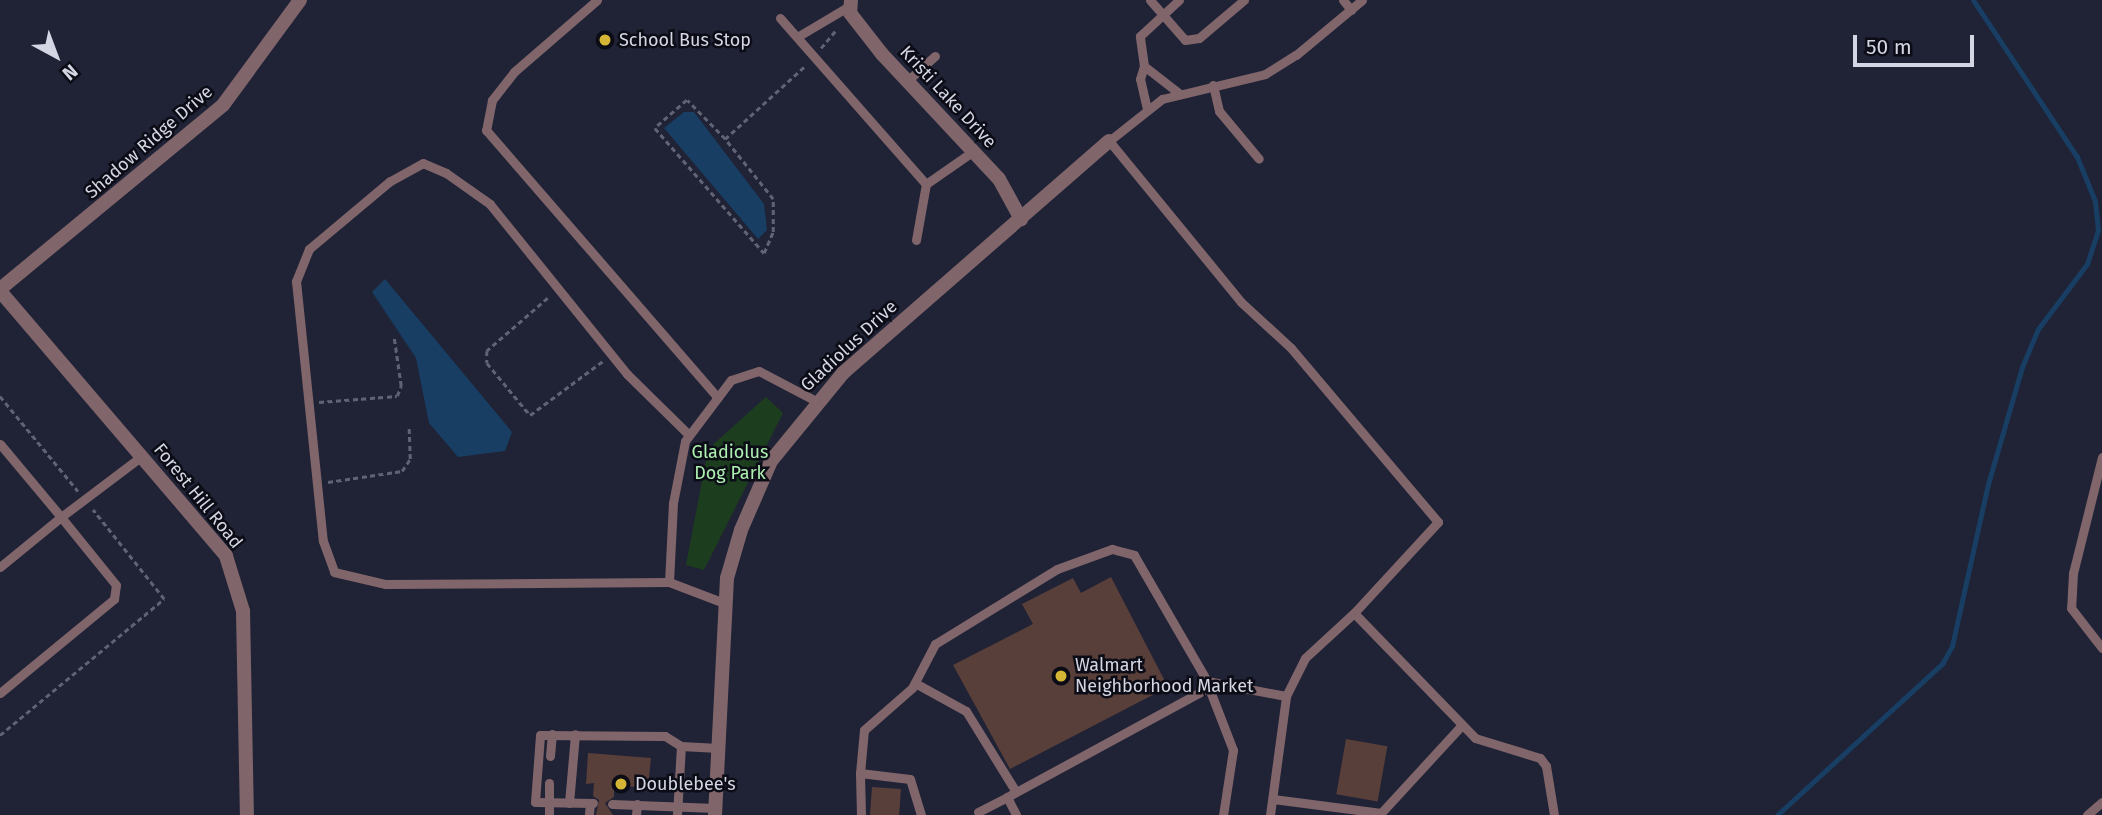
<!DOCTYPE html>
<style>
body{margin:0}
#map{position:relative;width:2102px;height:815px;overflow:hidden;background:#202236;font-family:"Fira Sans",sans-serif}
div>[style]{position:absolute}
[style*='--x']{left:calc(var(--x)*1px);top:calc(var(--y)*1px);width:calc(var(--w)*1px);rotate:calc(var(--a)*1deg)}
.green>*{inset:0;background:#1c3e1f}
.water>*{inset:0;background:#183e63}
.stream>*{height:5px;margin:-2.5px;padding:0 2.5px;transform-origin:2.5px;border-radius:2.5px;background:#183e63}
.building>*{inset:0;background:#593f39;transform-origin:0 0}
.path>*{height:2.5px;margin-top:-1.25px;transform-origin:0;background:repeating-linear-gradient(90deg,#616374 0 5px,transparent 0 8.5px)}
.service>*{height:9px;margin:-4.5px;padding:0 4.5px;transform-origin:4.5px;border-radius:4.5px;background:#80666b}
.minor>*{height:14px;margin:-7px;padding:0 7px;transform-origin:7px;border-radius:7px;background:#80666b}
.tertiary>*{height:14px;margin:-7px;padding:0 7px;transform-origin:7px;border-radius:7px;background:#80666b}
.dots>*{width:19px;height:19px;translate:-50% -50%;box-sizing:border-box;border:4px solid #0b0c15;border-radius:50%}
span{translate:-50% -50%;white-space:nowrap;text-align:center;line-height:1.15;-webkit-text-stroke:5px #0b0c15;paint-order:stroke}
.poi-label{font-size:18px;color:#d4d6e3}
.left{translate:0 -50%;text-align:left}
.street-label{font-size:18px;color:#d4d6e3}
.park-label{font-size:18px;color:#aef0b1}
.north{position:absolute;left:21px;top:21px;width:70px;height:70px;-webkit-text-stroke:5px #0b0c15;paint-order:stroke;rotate:139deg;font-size:19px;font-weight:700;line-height:28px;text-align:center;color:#d4d6e3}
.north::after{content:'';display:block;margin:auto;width:24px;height:32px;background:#d4d6e3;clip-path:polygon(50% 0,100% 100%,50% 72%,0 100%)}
.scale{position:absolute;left:1853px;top:35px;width:121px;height:32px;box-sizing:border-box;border:4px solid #d4d6e3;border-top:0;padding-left:9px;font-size:21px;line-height:24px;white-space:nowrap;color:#d4d6e3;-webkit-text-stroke:5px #0b0c15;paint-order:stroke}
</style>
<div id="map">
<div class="green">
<div style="clip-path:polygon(766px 397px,783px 413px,704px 570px,686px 565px,708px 449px)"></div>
</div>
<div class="water">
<div style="clip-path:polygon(684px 112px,694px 112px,764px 204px,767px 230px,758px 239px,664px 128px)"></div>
<div style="clip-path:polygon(385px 279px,512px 432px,505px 451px,458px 457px,429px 423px,416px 358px,372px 292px)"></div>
</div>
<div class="stream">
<div style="--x:1777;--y:815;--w:224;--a:-42.5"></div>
<div style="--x:1942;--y:664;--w:21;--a:-61"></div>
<div style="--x:1952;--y:646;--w:166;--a:-77.5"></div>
<div style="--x:1988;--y:484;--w:122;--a:-73.8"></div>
<div style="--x:2022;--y:367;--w:41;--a:-67.2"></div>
<div style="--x:2038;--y:329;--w:81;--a:-53"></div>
<div style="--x:2087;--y:264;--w:36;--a:-72"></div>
<div style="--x:2098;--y:230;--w:29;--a:-96"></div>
<div style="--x:2095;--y:201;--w:48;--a:-112.2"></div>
<div style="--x:2077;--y:157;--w:188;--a:-123.5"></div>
</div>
<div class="building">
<div style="clip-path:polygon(1111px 577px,1168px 687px,1010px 769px,953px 665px,1033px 624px,1022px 604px,1073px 578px,1081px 593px)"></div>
<div style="left:1346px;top:739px;width:42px;height:56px;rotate:10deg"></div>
<div style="clip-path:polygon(588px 753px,651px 758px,648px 788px,614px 785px,614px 797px,605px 803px,613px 815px,596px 815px,599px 800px,593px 796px,594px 783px,586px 784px)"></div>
<div style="left:872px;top:787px;width:29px;height:28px;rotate:4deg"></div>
</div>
<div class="path">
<div style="--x:821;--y:48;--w:25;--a:-50"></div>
<div style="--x:725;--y:139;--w:54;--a:-134.3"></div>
<div style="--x:687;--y:100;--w:43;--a:138.8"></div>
<div style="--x:655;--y:128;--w:166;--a:48.9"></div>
<div style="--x:764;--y:253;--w:23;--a:-67"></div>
<div style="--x:773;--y:232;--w:33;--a:-90"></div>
<div style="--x:773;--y:199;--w:77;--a:-128.7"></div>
<div style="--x:725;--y:139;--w:108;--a:-42.4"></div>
<div style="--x:548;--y:298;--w:81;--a:139"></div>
<div style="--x:487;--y:351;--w:12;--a:90"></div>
<div style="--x:487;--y:363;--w:67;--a:50.4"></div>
<div style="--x:530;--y:415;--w:91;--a:-36.5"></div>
<div style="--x:0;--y:396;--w:123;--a:50.6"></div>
<div style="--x:319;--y:402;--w:78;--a:-4.4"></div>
<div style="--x:397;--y:396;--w:11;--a:-68"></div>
<div style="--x:401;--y:386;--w:49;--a:-98.3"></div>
<div style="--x:328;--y:482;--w:75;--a:-8.5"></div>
<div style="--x:402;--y:471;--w:14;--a:-56"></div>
<div style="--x:410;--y:459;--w:34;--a:-92"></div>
<div style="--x:0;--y:735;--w:213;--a:-39.7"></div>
<div style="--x:164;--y:599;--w:114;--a:-128.6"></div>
</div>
<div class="service">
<div style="--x:597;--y:0;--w:110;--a:139.1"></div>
<div style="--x:514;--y:72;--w:36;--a:128"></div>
<div style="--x:492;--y:100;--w:31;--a:101"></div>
<div style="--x:486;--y:130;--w:354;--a:49.1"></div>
<div style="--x:1150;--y:0;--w:53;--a:48.8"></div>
<div style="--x:1185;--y:40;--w:14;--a:-8"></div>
<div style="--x:1199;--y:38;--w:59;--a:-40.2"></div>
<div style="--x:1343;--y:0;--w:13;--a:51"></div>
<div style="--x:780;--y:18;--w:221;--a:48.7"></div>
<div style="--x:797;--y:37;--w:63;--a:-30.7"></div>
<div style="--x:1144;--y:66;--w:30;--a:-98"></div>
<div style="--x:1140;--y:36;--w:53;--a:-42.7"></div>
<div style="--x:906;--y:82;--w:39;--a:-42"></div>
<div style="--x:1213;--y:85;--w:27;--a:77"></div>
<div style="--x:1219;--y:111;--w:62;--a:50.2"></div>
<div style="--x:1147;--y:109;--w:31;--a:-103"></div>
<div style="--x:1140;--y:79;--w:14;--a:-73"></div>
<div style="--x:1144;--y:66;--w:46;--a:37.9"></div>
<div style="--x:916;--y:240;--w:57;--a:-79.9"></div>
<div style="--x:926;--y:184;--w:56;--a:-34.8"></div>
<div style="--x:689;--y:435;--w:87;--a:-135.5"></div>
<div style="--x:627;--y:374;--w:218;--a:-128.9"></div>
<div style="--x:490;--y:204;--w:54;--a:-144.8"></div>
<div style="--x:446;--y:173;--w:25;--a:-157"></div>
<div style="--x:423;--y:163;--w:38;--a:151"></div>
<div style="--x:390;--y:181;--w:106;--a:140"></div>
<div style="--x:309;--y:249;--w:35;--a:112"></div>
<div style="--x:296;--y:281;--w:261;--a:84.1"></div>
<div style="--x:323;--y:541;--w:33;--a:70"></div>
<div style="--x:334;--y:572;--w:52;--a:13.2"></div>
<div style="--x:385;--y:584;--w:284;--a:-0.4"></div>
<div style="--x:669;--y:582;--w:59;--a:20.9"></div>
<div style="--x:0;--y:444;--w:95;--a:50.1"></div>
<div style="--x:61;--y:517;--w:79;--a:140.7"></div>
<div style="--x:2102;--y:457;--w:120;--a:104"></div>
<div style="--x:2073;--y:573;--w:35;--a:93"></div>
<div style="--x:2071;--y:608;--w:51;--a:52.2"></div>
<div style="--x:669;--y:582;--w:79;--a:-87.1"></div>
<div style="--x:673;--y:503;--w:63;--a:-79"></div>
<div style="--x:685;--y:441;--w:76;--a:-53"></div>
<div style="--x:731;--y:380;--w:29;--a:-18"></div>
<div style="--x:759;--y:371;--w:64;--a:27.8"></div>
<div style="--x:1354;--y:613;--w:124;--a:-47.3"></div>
<div style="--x:1438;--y:522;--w:228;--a:-130.2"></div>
<div style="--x:1291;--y:348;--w:68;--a:-137.4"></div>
<div style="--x:1241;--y:302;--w:208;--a:-129.3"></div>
<div style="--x:1109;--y:141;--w:68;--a:-38.4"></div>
<div style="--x:1162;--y:99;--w:106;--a:-13.6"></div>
<div style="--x:1265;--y:74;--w:36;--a:-32"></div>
<div style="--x:1296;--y:55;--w:86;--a:-39.8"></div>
<div style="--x:915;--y:683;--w:58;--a:28.8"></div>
<div style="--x:966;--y:711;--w:95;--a:58.3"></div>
<div style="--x:1207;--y:683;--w:72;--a:68.8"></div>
<div style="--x:1233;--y:750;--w:66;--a:98.7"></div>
<div style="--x:0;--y:693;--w:148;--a:-39.5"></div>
<div style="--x:114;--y:599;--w:14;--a:-82"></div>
<div style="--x:116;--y:585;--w:87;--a:-129"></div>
<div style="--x:61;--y:517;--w:101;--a:-37"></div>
<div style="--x:550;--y:756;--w:22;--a:-85"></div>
<div style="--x:860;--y:773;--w:43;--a:-84.7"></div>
<div style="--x:864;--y:730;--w:64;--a:-41.2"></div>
<div style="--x:912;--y:688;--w:50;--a:-62.4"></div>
<div style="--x:935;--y:644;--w:143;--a:-31.6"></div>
<div style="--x:1057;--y:569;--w:59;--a:-20"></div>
<div style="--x:1112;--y:549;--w:23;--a:15"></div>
<div style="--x:1134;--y:555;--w:146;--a:59.9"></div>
<div style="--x:1207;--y:681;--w:80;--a:10.8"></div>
<div style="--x:1007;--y:797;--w:229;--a:-28.5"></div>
<div style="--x:1273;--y:799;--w:109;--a:7.4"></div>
<div style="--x:1381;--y:813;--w:118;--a:-47.4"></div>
<div style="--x:569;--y:803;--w:69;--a:-85"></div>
<div style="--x:593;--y:803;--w:58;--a:-179"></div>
<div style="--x:535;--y:802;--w:67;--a:-85.7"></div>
<div style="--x:540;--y:735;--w:125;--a:0.5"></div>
<div style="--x:665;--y:736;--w:19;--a:32"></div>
<div style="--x:612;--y:804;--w:103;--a:2.2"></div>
<div style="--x:978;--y:812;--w:33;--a:-27"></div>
<div style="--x:1007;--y:797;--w:20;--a:63"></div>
<div style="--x:589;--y:814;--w:11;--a:-85"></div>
<div style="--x:549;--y:815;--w:32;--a:-90"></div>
<div style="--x:636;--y:815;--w:11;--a:-85"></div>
<div style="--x:677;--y:815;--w:69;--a:-86.7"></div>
<div style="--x:681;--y:746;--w:37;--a:3"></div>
<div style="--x:861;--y:815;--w:42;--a:-91.4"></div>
<div style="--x:860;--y:773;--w:50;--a:6.8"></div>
<div style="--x:910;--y:779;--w:38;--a:73"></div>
<div style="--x:1270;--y:815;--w:120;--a:-82.3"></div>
<div style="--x:1286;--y:696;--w:42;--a:-63.4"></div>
<div style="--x:1305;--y:658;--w:67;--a:-42.6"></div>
<div style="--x:1354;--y:613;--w:174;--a:45.9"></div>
<div style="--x:1475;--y:738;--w:68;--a:17.1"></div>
<div style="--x:1540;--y:758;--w:10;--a:53"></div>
<div style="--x:1546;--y:766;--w:50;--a:80.7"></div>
<div style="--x:2087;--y:815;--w:20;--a:-41"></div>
</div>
<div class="minor">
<div style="--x:851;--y:0;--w:13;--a:94"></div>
<div style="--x:850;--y:13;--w:52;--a:52"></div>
<div style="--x:882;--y:54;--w:171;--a:46.9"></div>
<div style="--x:999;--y:179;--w:46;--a:61.2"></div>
<div style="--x:0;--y:289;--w:289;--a:-39.5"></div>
<div style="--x:223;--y:105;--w:130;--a:-53.7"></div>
<div style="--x:715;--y:815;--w:237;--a:-87.1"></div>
<div style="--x:727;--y:578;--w:50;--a:-73.7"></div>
<div style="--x:741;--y:530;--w:75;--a:-66.5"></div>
<div style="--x:771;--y:461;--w:114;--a:-50.7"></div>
<div style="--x:843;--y:373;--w:353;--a:-41.1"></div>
</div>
<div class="tertiary">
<div style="--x:0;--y:291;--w:348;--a:49.5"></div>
<div style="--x:226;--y:556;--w:58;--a:72.8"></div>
<div style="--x:243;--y:611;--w:204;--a:88.9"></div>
</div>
<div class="dots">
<div style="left:605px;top:40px;background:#d5b535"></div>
<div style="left:1061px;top:676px;background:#d5b535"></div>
<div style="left:621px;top:784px;background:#d5b535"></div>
</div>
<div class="poi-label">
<span class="left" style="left:619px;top:40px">School Bus Stop</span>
<span class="left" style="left:1075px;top:676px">Walmart<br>Neighborhood Market</span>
<span class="left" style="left:635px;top:784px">Doublebee's</span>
</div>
<div class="street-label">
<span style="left:948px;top:97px;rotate:47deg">Kristi Lake Drive</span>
<span style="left:149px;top:142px;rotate:-41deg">Shadow Ridge Drive</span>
<span style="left:849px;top:346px;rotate:-43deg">Gladiolus Drive</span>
<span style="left:198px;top:496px;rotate:51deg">Forest Hill Road</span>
</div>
<div class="park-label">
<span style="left:730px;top:463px">Gladiolus<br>Dog Park</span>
</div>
<div class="north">N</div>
<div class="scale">50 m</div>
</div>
